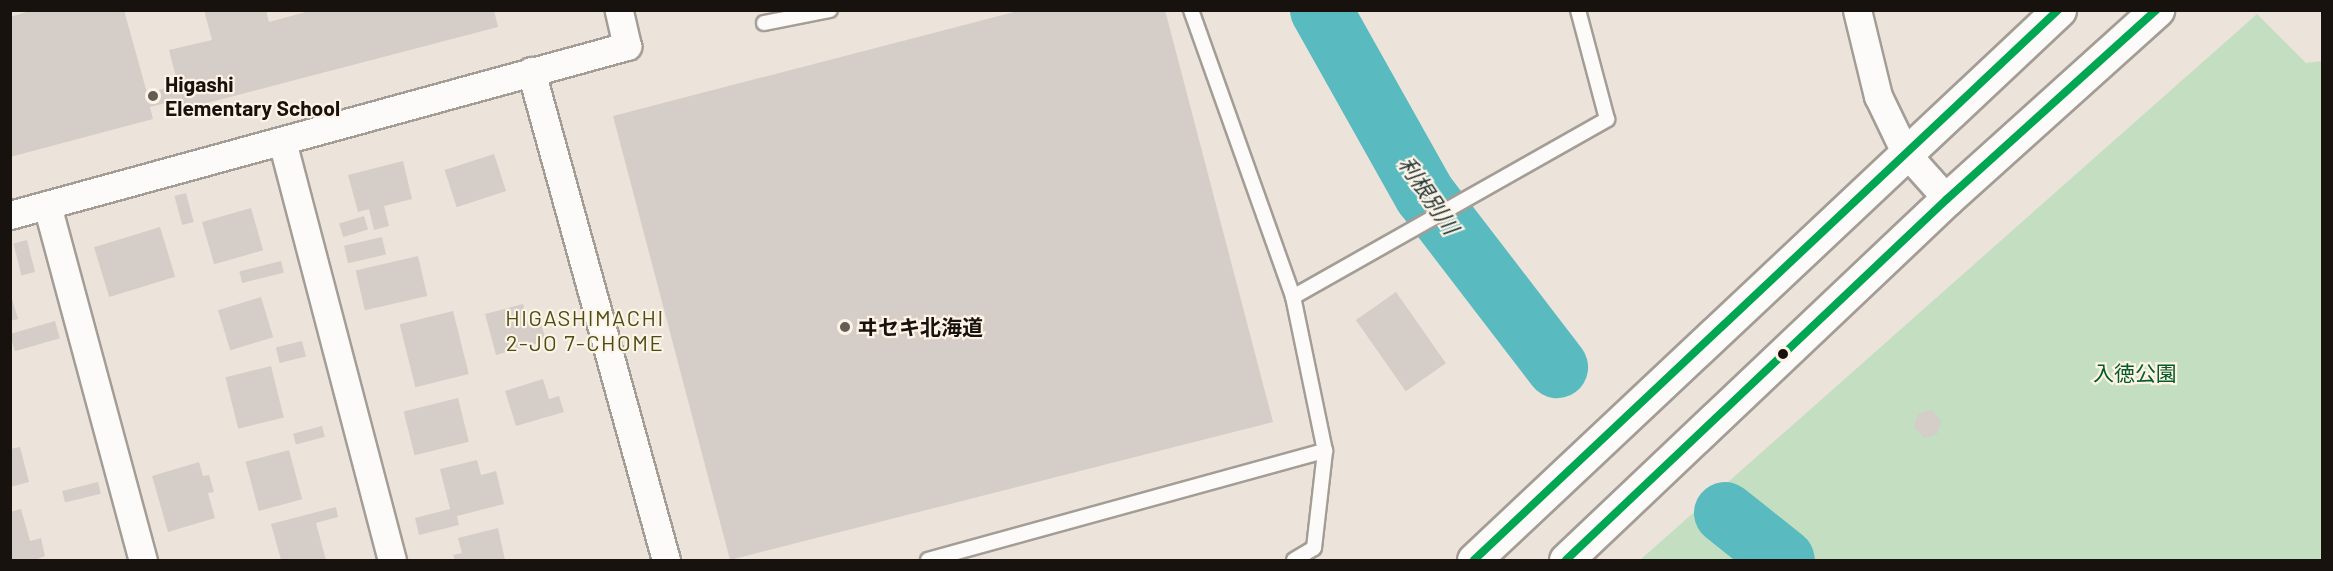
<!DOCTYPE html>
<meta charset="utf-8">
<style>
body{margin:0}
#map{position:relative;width:2333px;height:571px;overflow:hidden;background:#ece4db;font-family:Barlow,"Noto Sans JP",sans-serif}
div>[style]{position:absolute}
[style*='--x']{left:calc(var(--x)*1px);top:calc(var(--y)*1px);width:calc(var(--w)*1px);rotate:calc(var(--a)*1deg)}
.green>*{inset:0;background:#c4dec2}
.river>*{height:62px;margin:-31px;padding:0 31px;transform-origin:31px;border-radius:31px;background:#59bbbf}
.building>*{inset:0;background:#d5cdc8;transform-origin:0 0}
.roads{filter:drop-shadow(2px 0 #a39d96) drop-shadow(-2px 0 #a39d96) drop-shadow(0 2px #a39d96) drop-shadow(0 -2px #a39d96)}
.service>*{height:14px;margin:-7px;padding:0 7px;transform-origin:7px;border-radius:7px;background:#fcfbfa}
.minor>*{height:27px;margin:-13.5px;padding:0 13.5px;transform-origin:13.5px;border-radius:13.5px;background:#fcfbfa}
.trunk>*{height:33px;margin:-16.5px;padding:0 16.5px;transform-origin:16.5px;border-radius:16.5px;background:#fcfbfa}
.bus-1>*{height:8px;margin:-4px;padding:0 4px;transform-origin:4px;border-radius:4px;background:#00a651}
.dots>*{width:16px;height:16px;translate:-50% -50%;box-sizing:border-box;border:3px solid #fef3e6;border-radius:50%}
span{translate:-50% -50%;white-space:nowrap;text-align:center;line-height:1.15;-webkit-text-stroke:4.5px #fef3e6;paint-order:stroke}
.poi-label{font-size:21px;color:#17120d;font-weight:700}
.left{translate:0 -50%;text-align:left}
.park-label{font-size:21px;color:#035b27}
.water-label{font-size:22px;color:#1c3234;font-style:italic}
.neighbourhood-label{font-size:22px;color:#484e14;letter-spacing:1.5px}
.frame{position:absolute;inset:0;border:12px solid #17120d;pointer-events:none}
</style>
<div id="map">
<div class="green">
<div style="clip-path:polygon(2257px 14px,2306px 63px,2322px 61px,2322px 560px,1640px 560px)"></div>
</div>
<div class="river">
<div style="--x:1321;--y:10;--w:212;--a:60.7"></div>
<div style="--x:1425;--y:195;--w:217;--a:52.5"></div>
<div style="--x:1725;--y:513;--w:75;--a:38.5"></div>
</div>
<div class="building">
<div style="clip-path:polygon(33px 10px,124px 10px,147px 93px,178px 85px,169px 50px,212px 40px,204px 10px,266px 10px,269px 22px,313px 10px,494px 10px,498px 27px,184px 109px,182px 99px,150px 107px,153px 119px,10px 157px,10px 17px)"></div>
<div style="clip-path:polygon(1022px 10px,1165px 10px,1273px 422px,730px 560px,613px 116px)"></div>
<div style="left:494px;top:154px;width:39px;height:52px;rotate:72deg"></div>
<div style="clip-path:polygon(403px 161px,412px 199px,384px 206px,389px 226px,374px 230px,369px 209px,358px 212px,348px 175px)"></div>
<div style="left:186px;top:193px;width:30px;height:12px;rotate:75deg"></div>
<div style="left:251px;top:208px;width:44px;height:51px;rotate:74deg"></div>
<div style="left:364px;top:216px;width:14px;height:26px;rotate:73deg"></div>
<div style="left:160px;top:227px;width:52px;height:69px;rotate:73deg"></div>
<div style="left:382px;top:237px;width:18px;height:39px;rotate:77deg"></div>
<div style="left:27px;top:240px;width:33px;height:14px;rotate:76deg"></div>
<div style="left:418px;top:256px;width:41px;height:64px;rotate:77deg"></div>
<div style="left:281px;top:261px;width:12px;height:43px;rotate:76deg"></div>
<div style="clip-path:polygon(10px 292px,18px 319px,10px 321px)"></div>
<div style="left:1396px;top:292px;width:87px;height:49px;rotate:55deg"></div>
<div style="left:261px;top:297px;width:42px;height:45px;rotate:73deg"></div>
<div style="clip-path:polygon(523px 304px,528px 323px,540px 319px,546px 341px,496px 355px,485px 314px)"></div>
<div style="left:453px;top:311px;width:65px;height:55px;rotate:76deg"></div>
<div style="left:55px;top:321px;width:18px;height:47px;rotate:74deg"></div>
<div style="left:302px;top:341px;width:16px;height:27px;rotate:76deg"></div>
<div style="left:271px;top:366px;width:53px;height:47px;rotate:76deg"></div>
<div style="clip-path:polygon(543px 379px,549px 399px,559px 396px,564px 412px,516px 426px,505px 391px)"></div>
<div style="left:458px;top:398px;width:45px;height:56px;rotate:76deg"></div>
<div style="clip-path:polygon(1932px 410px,1941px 421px,1937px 434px,1924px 438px,1914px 427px,1918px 414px)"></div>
<div style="left:322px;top:426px;width:11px;height:30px;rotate:75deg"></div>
<div style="clip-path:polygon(20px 447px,29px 482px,10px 487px,10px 449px)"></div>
<div style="left:289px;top:450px;width:51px;height:45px;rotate:75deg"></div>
<div style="clip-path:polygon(477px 460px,481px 475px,496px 471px,504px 504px,457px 516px,459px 525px,419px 535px,415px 518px,450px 509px,440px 469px)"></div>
<div style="clip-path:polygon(199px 462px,203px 476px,209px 475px,214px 492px,208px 493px,215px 518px,168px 532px,152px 476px)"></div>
<div style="left:98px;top:482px;width:12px;height:37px;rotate:76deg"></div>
<div style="clip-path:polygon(336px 507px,338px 517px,316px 523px,326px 560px,281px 560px,271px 524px)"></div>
<div style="clip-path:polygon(21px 509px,30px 541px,41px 538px,45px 556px,35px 560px,10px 560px,10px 512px)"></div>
<div style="clip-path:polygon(498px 528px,505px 560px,455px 560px,453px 555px,462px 553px,458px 538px)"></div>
</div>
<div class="roads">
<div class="service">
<div style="--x:1191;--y:10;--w:305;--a:70.4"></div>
<div style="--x:764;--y:23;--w:67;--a:-11.1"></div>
<div style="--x:928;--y:560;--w:412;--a:-15.4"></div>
<div style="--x:1325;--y:451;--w:157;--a:-101.7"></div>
<div style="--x:1293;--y:297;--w:361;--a:-29.5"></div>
<div style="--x:1607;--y:119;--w:113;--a:-104.9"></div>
<div style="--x:1294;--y:560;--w:23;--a:-31"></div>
<div style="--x:1314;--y:548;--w:98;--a:-83.5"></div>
</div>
<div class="minor">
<div style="--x:1857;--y:10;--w:89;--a:76.3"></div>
<div style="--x:1878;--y:96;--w:62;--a:64.3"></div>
<div style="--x:1905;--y:152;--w:63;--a:48.2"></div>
<div style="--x:531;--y:71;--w:507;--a:74.57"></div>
<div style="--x:282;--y:141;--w:433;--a:75.3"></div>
<div style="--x:47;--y:205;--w:368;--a:74.9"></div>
<div style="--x:10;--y:215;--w:640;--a:-15.32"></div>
<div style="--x:627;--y:46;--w:37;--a:-103"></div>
</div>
<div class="trunk">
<div style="--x:1474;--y:560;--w:803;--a:-43.23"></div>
<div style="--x:1566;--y:560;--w:525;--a:-43.46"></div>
<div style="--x:1947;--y:199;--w:283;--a:-42"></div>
</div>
</div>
<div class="bus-1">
<div style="--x:1474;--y:560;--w:802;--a:-43.28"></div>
<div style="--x:1566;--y:560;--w:525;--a:-43.46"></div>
<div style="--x:1947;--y:199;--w:282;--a:-42.1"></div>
</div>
<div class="dots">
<div style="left:153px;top:96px;background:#625c55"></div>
<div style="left:845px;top:327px;background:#625c55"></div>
<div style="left:1783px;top:354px;background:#17120d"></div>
</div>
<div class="poi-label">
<span class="left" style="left:165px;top:96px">Higashi<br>Elementary School</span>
<span class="left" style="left:857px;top:327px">ヰセキ北海道</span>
</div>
<div class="park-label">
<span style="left:2135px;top:373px">入徳公園</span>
</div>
<div class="water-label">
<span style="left:1429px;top:195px;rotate:56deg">利根別川</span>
</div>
<div class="neighbourhood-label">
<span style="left:585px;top:330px">HIGASHIMACHI<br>2-JO 7-CHOME</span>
</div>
<div class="frame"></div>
</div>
